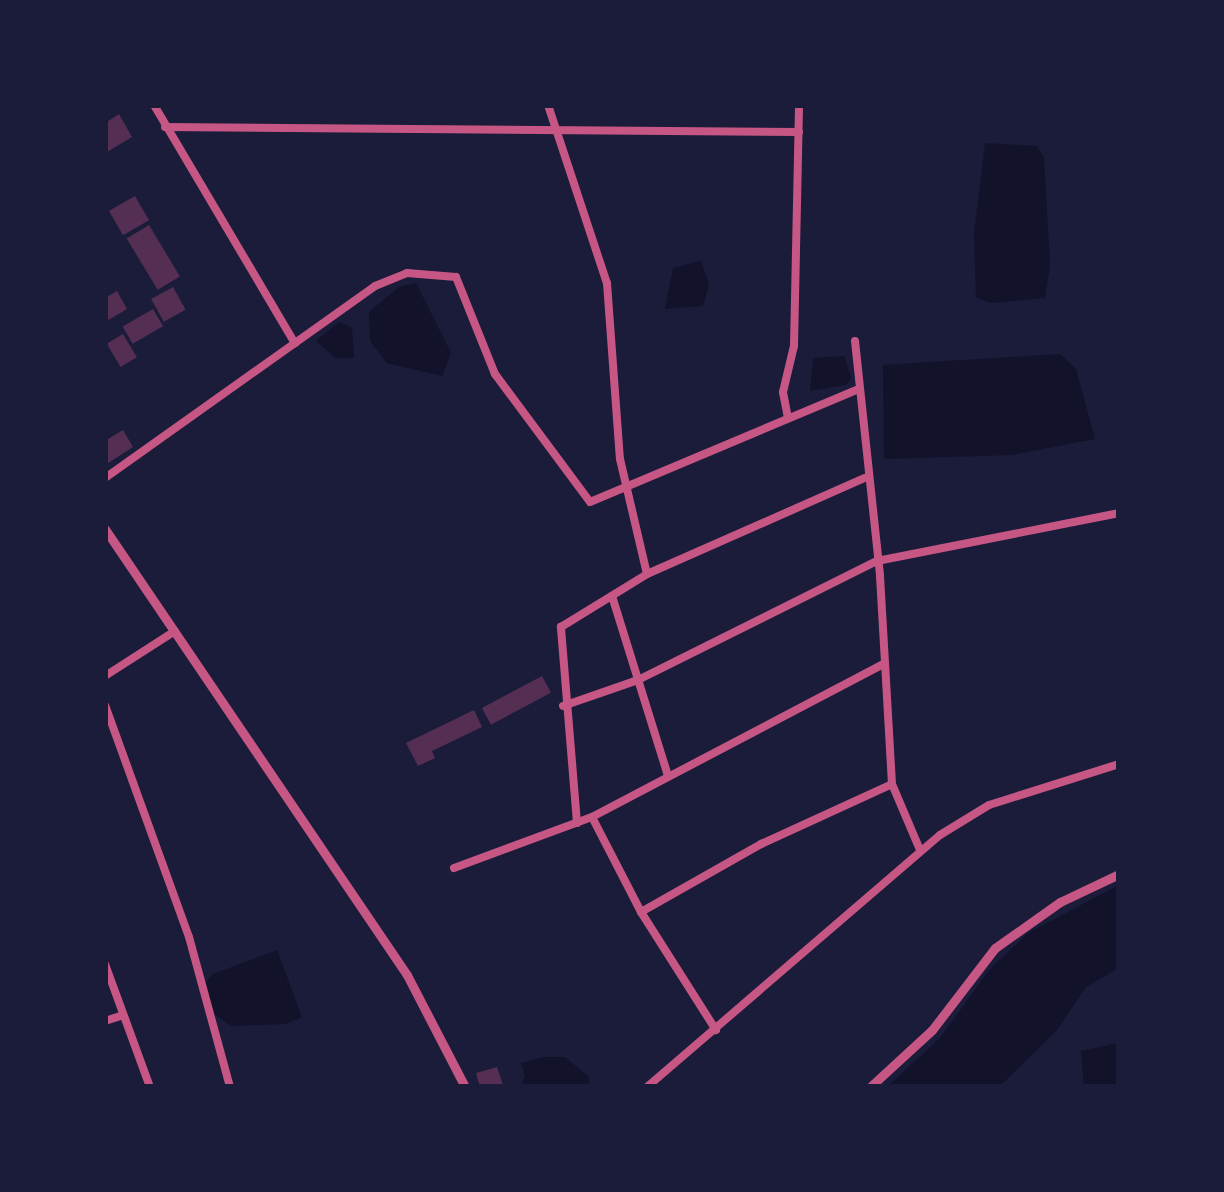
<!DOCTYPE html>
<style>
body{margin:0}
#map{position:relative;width:1224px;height:1192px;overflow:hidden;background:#1b1b3a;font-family:"Noto Sans",sans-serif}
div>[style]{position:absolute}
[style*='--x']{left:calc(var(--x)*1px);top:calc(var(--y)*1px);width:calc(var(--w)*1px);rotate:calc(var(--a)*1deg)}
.water>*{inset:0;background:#12122b}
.building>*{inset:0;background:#542f53;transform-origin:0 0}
.minor>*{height:8px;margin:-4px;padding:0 4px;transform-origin:4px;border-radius:4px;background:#c65784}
.tertiary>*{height:9px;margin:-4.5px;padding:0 4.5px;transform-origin:4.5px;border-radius:4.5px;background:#c65784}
span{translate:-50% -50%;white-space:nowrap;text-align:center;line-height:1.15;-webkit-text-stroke:10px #1b1b3a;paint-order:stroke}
.frame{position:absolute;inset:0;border:108px solid #1b1b3a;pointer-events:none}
</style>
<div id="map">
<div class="water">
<div style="clip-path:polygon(985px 143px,1036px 146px,1044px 157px,1050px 265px,1045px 298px,990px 303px,976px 297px,974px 234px)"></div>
<div style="clip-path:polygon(701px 261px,709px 284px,703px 306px,665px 309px,673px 268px)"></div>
<div style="clip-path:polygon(416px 283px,451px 353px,442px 376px,387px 363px,370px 341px,369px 312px,399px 287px)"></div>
<div style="clip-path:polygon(339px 322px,352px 328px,354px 358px,335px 358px,316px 341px)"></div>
<div style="clip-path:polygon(1060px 354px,1076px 369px,1095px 439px,1011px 455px,884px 459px,883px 365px)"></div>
<div style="clip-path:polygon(844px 356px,851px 378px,846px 385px,810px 391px,813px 358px)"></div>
<div style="clip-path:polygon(1119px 885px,1119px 968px,1086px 987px,1057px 1030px,999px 1087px,887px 1087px,940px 1038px,990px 969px,1028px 933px)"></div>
<div style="clip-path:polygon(277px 950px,302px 1017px,286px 1024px,231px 1026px,210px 1011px,205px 984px,213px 974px)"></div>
<div style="clip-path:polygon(1119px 1043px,1119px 1087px,1084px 1087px,1081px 1051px)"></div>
<div style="clip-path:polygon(545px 1057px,565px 1057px,589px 1077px,589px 1087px,520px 1087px,525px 1076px,521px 1063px)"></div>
</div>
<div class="building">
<div style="clip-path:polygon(119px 114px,132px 137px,107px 152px,105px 123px)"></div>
<div style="left:135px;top:196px;width:28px;height:30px;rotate:60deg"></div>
<div style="left:149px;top:225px;width:60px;height:26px;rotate:59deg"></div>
<div style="left:173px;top:287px;width:26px;height:25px;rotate:61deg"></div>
<div style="clip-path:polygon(117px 291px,127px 309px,105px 322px,105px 298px)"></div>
<div style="left:153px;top:309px;width:20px;height:35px;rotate:60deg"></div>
<div style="left:123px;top:334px;width:27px;height:19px;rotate:59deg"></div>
<div style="clip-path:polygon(123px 430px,133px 447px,105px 465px,105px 441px)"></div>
<div style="left:542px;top:676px;width:19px;height:68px;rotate:62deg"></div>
<div style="clip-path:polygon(474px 710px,482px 727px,432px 751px,435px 758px,418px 766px,406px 743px)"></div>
<div style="clip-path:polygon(497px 1067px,503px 1085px,480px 1087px,476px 1073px)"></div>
</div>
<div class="minor">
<div style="--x:154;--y:105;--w:277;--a:59.4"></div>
<div style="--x:548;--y:105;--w:188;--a:71.7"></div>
<div style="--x:607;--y:283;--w:176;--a:85.8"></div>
<div style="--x:620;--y:459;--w:118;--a:76.8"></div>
<div style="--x:165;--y:127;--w:634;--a:0.45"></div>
<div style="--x:855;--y:341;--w:236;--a:83.9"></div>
<div style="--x:880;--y:576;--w:208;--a:86.7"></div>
<div style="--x:892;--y:784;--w:72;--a:67"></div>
<div style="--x:788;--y:418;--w:26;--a:-101"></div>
<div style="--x:783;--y:392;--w:47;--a:-76.6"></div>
<div style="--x:794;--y:346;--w:241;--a:-88.8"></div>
<div style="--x:105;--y:478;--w:331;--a:-35.4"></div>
<div style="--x:375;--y:286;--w:35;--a:-22"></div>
<div style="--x:407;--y:273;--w:49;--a:4.7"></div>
<div style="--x:456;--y:277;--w:105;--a:68.1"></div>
<div style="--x:495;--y:374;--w:159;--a:53.4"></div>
<div style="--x:590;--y:502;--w:289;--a:-22.8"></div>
<div style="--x:612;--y:596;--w:189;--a:72.7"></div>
<div style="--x:105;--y:676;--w:83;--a:-32.7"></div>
<div style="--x:105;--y:705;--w:247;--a:70.1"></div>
<div style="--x:189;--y:937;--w:156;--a:74.7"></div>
<div style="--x:563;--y:706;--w:79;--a:-19.1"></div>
<div style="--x:638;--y:680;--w:267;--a:-26.5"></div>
<div style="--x:877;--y:561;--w:247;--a:-11.2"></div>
<div style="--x:592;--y:817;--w:107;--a:62.7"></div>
<div style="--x:641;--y:912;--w:140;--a:57.6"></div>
<div style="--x:577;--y:823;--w:197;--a:-94.7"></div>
<div style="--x:561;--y:627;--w:101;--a:-31.6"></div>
<div style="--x:647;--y:574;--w:238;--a:-23.8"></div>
<div style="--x:454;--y:868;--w:147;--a:-20.3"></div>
<div style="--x:592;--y:817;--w:330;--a:-27.7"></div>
<div style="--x:641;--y:912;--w:138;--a:-29.5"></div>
<div style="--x:761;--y:844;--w:144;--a:-24.6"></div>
<div style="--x:105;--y:964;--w:131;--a:69.9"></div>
<div style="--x:105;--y:1021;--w:19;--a:-18"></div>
<div style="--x:647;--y:1087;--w:386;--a:-40.7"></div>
<div style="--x:940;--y:835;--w:57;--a:-31.5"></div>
<div style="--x:989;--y:805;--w:136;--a:-17.5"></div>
</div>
<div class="tertiary">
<div style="--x:105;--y:529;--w:539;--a:55.9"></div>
<div style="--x:407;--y:975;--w:126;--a:62.6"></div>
<div style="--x:870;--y:1087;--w:84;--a:-42.6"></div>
<div style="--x:932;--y:1030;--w:103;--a:-52.5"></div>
<div style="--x:995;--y:948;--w:80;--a:-35.3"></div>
<div style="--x:1060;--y:902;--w:65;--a:-25.4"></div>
</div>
<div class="frame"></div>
</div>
